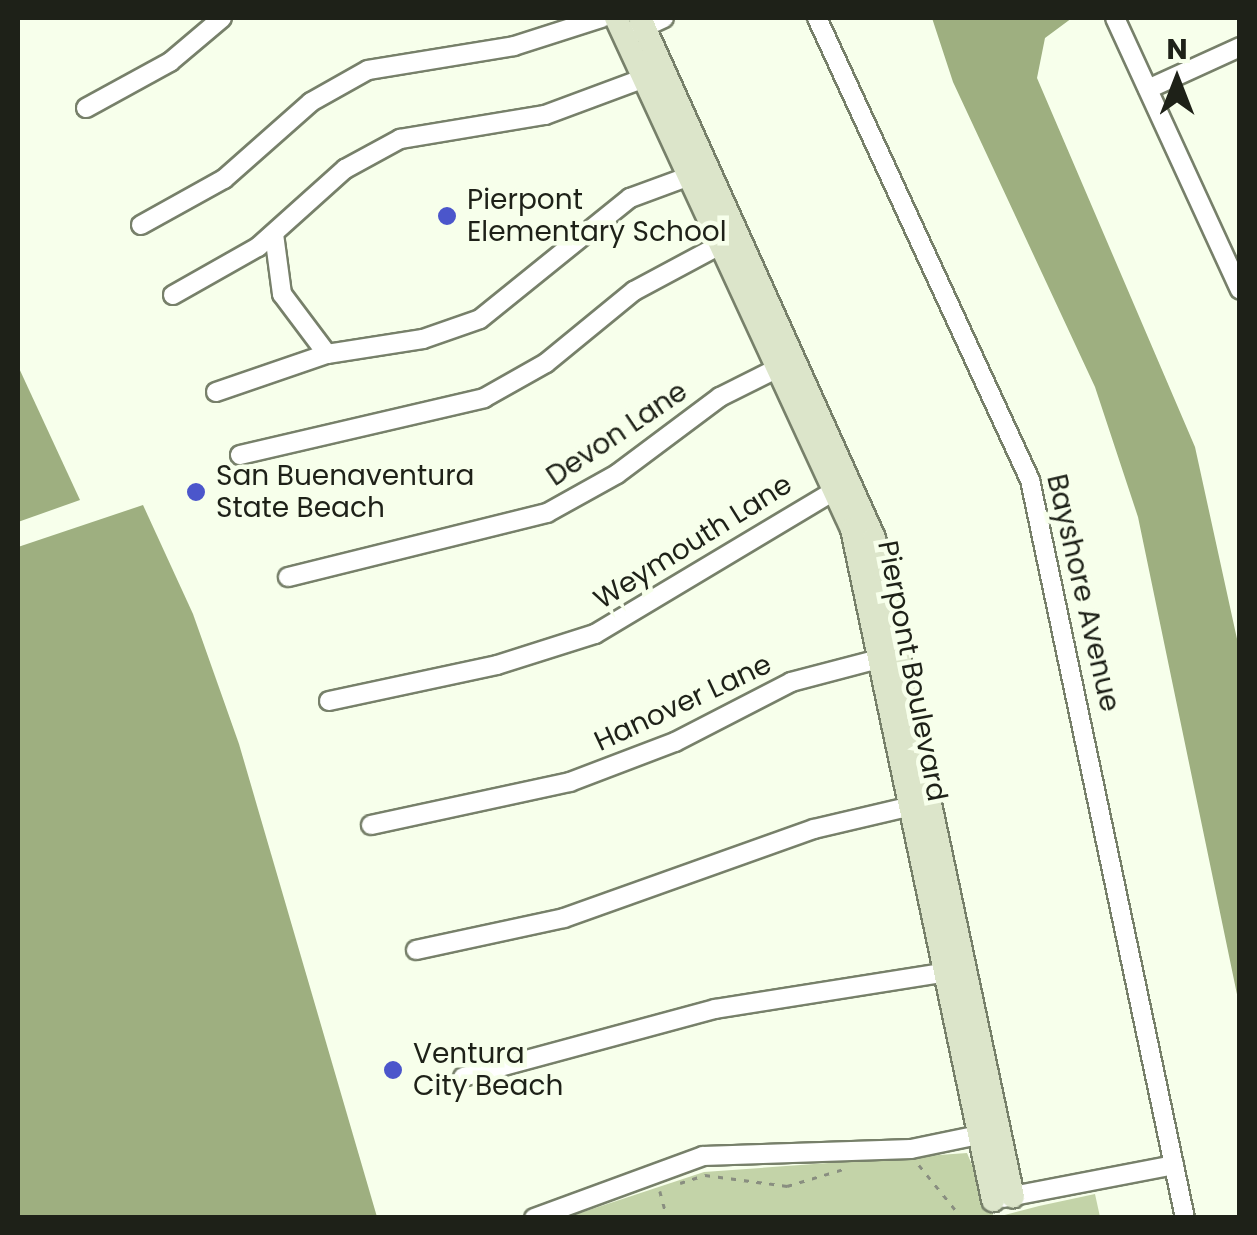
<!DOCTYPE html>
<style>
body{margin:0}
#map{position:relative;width:1257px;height:1235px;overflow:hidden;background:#f7ffeb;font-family:Poppins,sans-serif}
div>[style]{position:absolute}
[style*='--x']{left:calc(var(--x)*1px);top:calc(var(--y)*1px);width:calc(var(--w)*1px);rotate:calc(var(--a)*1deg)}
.green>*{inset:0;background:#c3d3a8}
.water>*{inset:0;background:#9eaf80}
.path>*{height:2.5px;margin-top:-1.25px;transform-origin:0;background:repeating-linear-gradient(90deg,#898e80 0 5px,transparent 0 13px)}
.roads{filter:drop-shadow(2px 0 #77806a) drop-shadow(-2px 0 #77806a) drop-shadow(0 2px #77806a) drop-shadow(0 -2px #77806a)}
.street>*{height:18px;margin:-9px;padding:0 9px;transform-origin:9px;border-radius:9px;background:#fff}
.secondary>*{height:22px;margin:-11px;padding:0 11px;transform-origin:11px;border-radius:11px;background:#dce5ca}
.dots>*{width:28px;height:28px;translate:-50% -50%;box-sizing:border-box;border:5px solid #f7ffeb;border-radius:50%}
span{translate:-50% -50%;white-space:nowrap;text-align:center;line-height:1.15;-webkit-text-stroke:9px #f7ffeb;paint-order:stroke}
.poi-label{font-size:28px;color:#1e2118}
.left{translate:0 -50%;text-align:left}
.street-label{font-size:28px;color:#1e2118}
.frame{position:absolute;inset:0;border:20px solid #1e2118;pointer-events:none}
.north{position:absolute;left:1127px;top:30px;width:100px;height:100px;-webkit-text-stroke:8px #f7ffeb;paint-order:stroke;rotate:0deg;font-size:28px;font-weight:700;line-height:40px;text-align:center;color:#1e2118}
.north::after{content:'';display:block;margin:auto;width:35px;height:45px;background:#1e2118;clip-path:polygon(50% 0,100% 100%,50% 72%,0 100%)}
</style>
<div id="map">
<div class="green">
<div style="clip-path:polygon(967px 1153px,994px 1217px,565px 1218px,704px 1172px)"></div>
<div style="clip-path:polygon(1095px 1194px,1100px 1217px,997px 1217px,1039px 1206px)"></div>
</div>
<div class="water">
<div style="clip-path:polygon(932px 18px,1072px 18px,1045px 38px,1037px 78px,1195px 447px,1239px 648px,1239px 1004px,1138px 517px,1095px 387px,953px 82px)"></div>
<div style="clip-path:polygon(18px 366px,80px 500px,18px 522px)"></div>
<div style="clip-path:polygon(143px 505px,193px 614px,239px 744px,377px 1217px,18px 1217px,18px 547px)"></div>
</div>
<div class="path">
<div style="--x:919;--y:1165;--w:68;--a:50.9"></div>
<div style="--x:680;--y:1183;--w:26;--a:-18"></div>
<div style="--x:705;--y:1175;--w:83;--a:7.6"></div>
<div style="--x:787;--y:1186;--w:63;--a:-16.7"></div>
<div style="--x:660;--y:1191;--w:28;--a:75"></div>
</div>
<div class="roads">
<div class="street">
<div style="--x:817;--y:18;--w:509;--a:65.25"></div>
<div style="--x:1030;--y:480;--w:754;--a:78.14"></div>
<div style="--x:1115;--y:18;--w:299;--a:65.3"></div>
<div style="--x:634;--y:32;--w:33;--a:-25"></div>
<div style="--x:1148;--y:89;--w:101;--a:-24.5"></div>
<div style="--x:86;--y:108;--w:96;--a:-28.7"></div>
<div style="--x:170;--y:62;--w:68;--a:-40.2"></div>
<div style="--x:141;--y:225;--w:95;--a:-29"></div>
<div style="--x:224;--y:179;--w:116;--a:-41.5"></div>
<div style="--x:311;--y:102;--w:65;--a:-29.3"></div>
<div style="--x:368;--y:70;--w:148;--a:-9.3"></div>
<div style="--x:514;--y:46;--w:92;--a:-17.7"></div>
<div style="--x:274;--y:234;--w:61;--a:82.4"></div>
<div style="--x:282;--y:294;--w:75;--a:53.1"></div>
<div style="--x:327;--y:354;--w:97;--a:-8.9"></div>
<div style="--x:423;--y:339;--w:60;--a:-19.3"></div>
<div style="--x:480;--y:319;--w:193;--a:-38.9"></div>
<div style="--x:630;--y:198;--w:72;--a:-20.2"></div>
<div style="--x:173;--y:295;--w:98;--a:-29.5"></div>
<div style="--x:258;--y:247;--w:117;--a:-41.9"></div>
<div style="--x:345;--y:169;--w:63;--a:-28.6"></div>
<div style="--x:400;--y:139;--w:147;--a:-9.4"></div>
<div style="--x:545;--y:115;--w:117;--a:-20.4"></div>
<div style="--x:216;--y:392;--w:117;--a:-18.9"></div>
<div style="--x:240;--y:455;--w:251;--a:-13.1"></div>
<div style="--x:484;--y:398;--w:71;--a:-29.4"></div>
<div style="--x:546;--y:363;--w:114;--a:-39.3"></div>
<div style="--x:634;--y:291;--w:108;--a:-28.2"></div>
<div style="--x:288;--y:577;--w:267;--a:-13.9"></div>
<div style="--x:547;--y:513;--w:80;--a:-29.1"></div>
<div style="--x:617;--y:474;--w:129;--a:-36.8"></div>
<div style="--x:720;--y:397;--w:74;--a:-26.6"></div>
<div style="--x:329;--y:701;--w:172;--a:-12.1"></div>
<div style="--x:497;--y:665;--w:103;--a:-17.6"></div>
<div style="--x:595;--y:634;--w:288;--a:-30.9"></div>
<div style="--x:371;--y:825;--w:204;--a:-12.2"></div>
<div style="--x:570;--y:782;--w:112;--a:-20.9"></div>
<div style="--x:675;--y:742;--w:131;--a:-27.3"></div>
<div style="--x:791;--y:682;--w:102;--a:-14.7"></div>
<div style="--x:416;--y:950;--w:151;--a:-12.2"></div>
<div style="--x:564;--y:918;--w:265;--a:-19.6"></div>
<div style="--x:814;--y:829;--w:110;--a:-13.2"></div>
<div style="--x:463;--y:1077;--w:261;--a:-15.1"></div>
<div style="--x:715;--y:1009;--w:242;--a:-9"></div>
<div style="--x:1003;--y:1198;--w:174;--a:-10.9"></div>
<div style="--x:534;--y:1218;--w:180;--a:-20.1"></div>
<div style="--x:703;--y:1156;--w:208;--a:-1.9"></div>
<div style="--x:911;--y:1149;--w:79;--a:-11.7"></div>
</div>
<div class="secondary">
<div style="--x:616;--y:18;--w:563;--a:65.21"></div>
<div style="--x:852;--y:529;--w:686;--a:78.13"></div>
<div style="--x:640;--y:18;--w:570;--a:65.77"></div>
<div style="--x:874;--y:538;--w:673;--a:78.09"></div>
</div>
</div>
<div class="dots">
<div style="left:447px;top:216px;background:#4b56cb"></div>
<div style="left:196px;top:492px;background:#4b56cb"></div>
<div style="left:393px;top:1070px;background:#4b56cb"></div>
</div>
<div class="poi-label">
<span class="left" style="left:467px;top:216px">Pierpont<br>Elementary School</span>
<span class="left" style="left:216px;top:492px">San Buenaventura<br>State Beach</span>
<span class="left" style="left:413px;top:1070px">Ventura<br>City Beach</span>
</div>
<div class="street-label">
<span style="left:617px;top:434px;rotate:-34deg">Devon Lane</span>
<span style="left:693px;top:542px;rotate:-32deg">Weymouth Lane</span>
<span style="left:1083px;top:593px;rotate:77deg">Bayshore Avenue</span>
<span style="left:912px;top:671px;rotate:79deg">Pierpont Boulevard</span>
<span style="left:683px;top:703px;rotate:-25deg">Hanover Lane</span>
</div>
<div class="frame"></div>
<div class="north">N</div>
</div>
